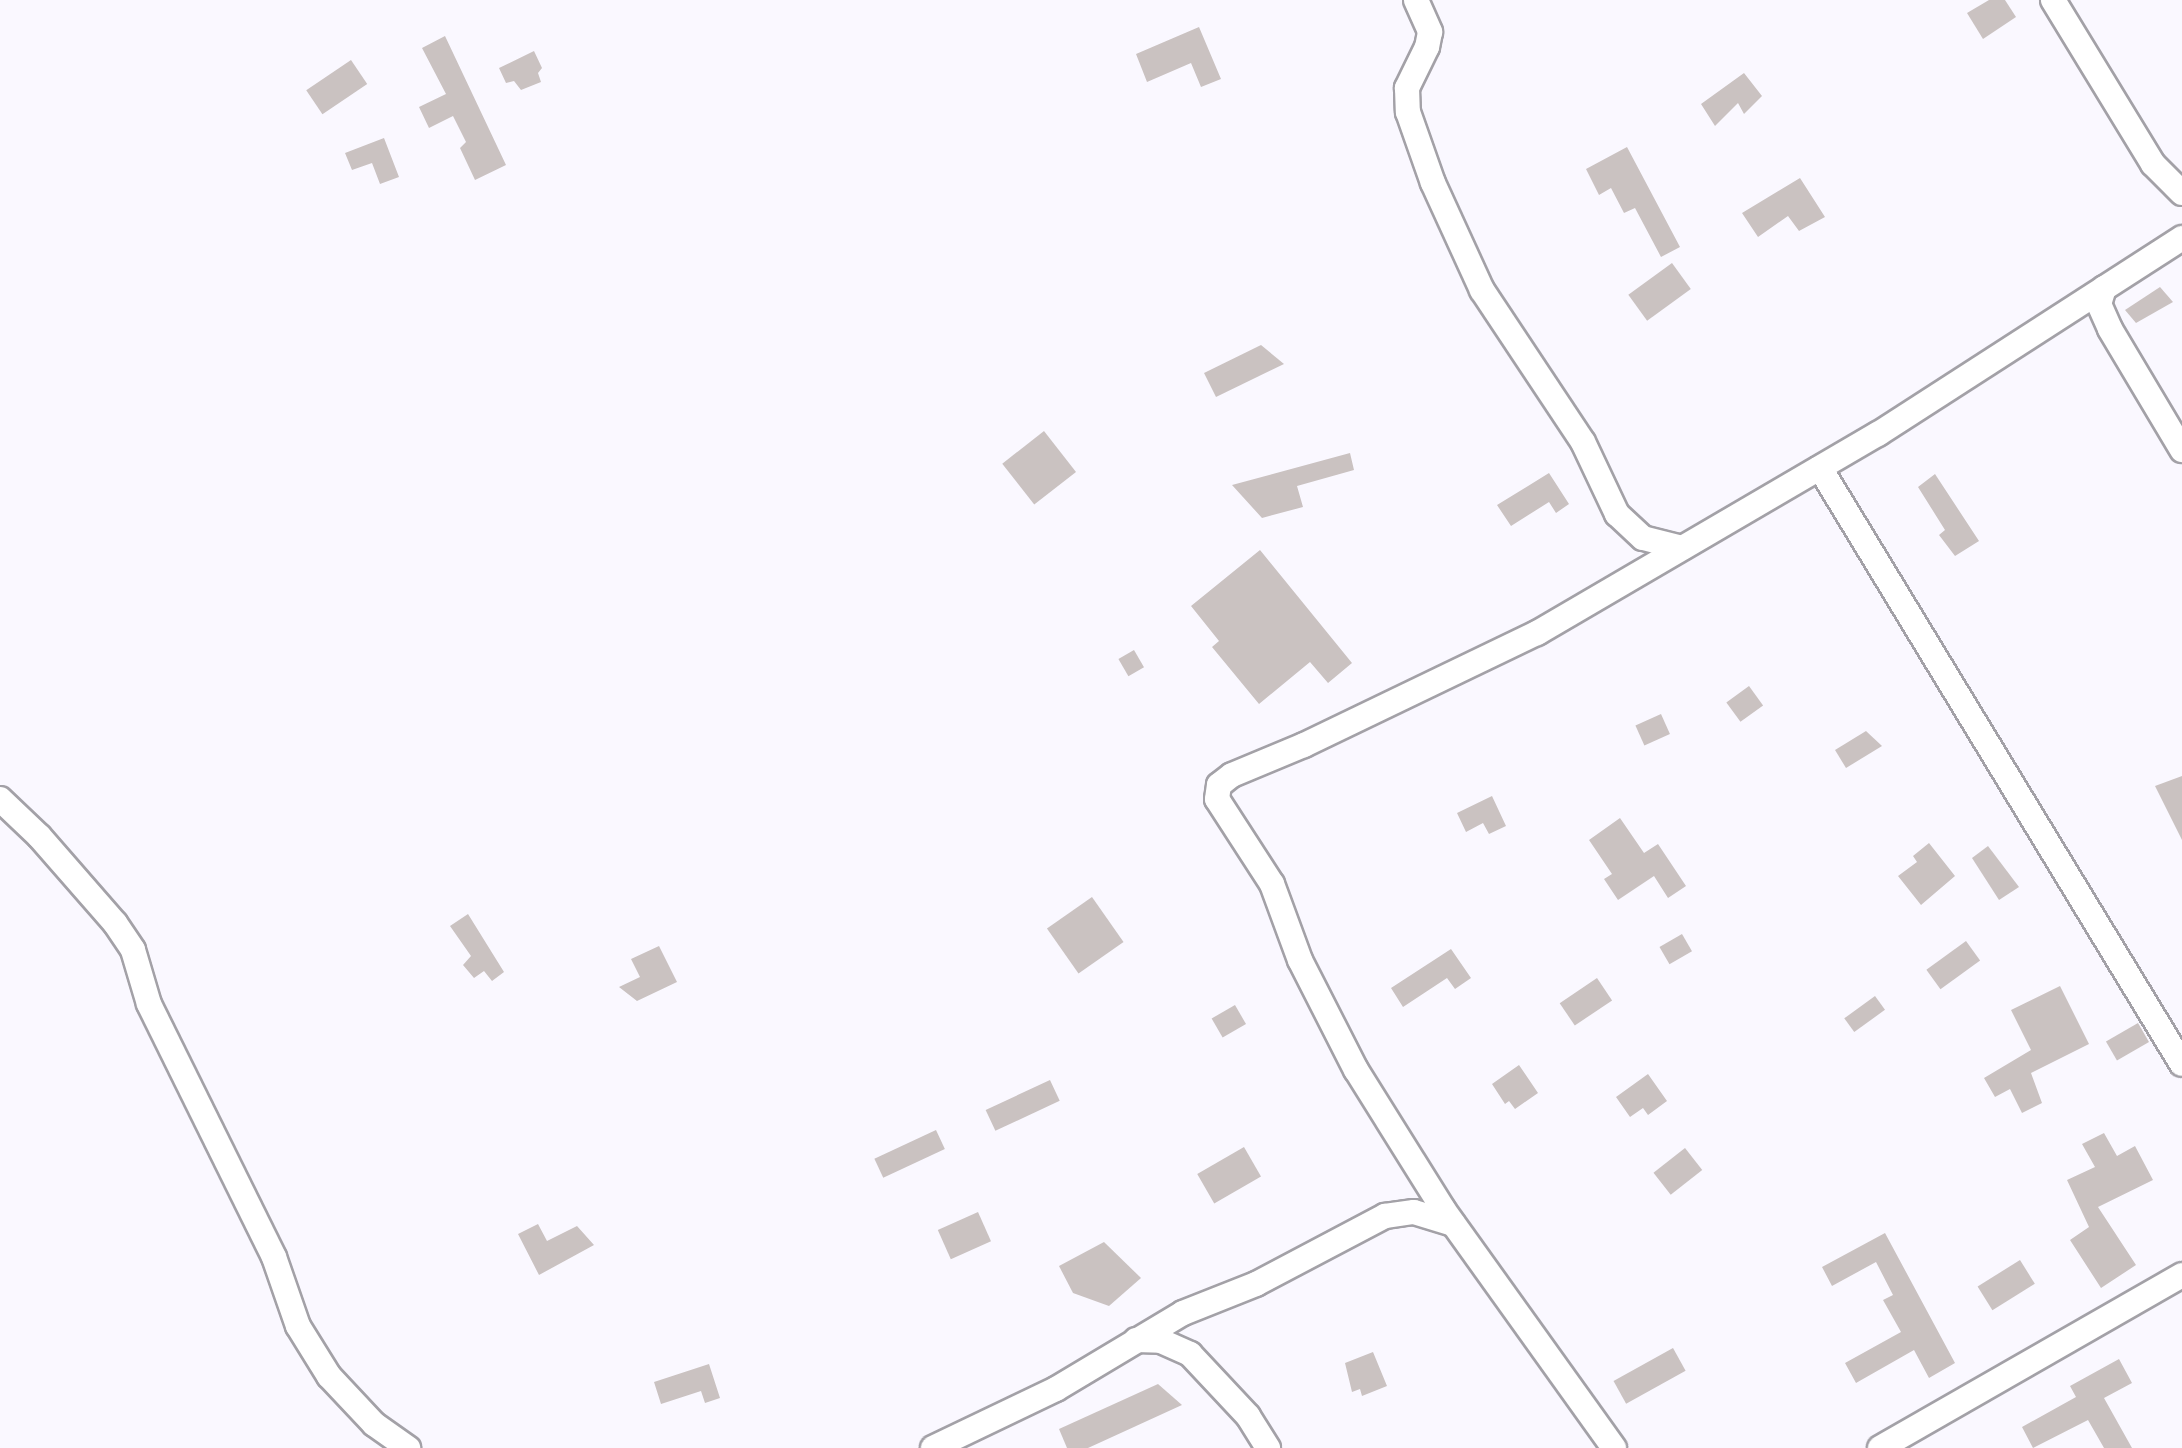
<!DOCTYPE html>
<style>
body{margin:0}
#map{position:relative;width:2182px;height:1448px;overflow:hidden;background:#faf8ff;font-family:"DM Sans",sans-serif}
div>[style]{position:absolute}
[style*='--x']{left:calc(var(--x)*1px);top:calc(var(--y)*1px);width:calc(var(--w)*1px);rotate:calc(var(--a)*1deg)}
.building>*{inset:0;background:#cac2c1;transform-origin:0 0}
.roads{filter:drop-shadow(2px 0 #a3a1a7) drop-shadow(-2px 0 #a3a1a7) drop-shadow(0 2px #a3a1a7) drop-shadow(0 -2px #a3a1a7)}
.minor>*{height:24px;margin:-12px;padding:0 12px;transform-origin:12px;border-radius:12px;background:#fff}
span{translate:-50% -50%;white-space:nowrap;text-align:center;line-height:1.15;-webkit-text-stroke:8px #fff;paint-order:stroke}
</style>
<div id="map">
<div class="building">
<div style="clip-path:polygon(1989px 0,2005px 0,2016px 17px,1983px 39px,1967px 13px)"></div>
<div style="clip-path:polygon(1199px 27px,1221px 79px,1201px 87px,1191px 63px,1147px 82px,1136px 54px)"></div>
<div style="clip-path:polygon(445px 36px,506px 165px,475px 180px,460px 148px,466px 142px,453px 116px,429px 128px,419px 107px,446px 94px,422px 48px)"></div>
<div style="clip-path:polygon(534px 51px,542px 68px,538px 73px,541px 82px,521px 90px,514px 81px,506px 83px,499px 68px)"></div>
<div style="left:351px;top:60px;width:29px;height:54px;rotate:56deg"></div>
<div style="clip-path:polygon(1744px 73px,1762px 96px,1744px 114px,1738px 103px,1715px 126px,1701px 104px)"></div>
<div style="clip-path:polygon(384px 138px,399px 177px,380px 184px,372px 163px,352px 170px,345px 153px)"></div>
<div style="clip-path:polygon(1627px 147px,1680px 247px,1661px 257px,1635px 208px,1624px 213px,1611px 188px,1599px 195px,1586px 169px)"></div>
<div style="clip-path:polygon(1800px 178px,1825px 217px,1799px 231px,1788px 216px,1758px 237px,1742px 213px)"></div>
<div style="left:1672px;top:263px;width:32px;height:54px;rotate:54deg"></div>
<div style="clip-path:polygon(2160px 287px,2173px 302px,2136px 323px,2125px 310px)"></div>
<div style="clip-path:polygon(1261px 345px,1284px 364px,1216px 397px,1204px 373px)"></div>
<div style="left:1044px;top:431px;width:52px;height:53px;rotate:52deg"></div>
<div style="clip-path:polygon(1350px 453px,1354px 470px,1297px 486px,1303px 507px,1262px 518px,1232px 485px)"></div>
<div style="clip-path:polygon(1549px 473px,1569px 504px,1556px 513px,1549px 502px,1511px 526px,1497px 505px)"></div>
<div style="clip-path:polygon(1935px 474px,1979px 541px,1955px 556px,1939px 535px,1945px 530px,1918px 487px)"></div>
<div style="clip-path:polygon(1260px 550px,1352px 663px,1328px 683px,1310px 662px,1259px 704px,1212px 647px,1219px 641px,1191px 606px)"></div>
<div style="left:1134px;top:650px;width:20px;height:18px;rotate:60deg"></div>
<div style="left:1749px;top:686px;width:24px;height:28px;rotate:54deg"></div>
<div style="left:1661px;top:714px;width:22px;height:28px;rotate:66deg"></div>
<div style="clip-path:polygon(1866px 731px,1882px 746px,1846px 768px,1835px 750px)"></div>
<div style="clip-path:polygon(2182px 776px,2182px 840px,2155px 786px)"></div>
<div style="clip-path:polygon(1492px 796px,1506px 826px,1489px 834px,1483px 823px,1466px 832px,1457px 813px)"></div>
<div style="clip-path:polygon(1620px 818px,1644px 853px,1658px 844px,1686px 886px,1668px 898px,1654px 876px,1618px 900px,1604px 879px,1612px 874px,1589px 840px)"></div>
<div style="clip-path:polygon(1929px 843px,1955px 876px,1921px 905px,1898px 876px,1917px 862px,1913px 856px)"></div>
<div style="clip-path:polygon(1988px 846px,2019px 887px,1999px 900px,1972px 858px)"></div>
<div style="left:1092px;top:897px;width:55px;height:55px;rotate:55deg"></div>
<div style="clip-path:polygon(468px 914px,504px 972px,492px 981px,484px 971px,474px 978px,463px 965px,471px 956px,450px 926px)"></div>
<div style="left:1682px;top:934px;width:20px;height:26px;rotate:60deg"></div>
<div style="left:1966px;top:941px;width:24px;height:49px;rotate:54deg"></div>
<div style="clip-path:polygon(659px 946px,677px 982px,637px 1001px,619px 987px,640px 977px,631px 959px)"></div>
<div style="clip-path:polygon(1451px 949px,1471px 978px,1455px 989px,1447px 978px,1403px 1007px,1391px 988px)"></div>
<div style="left:1597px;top:978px;width:27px;height:45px;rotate:56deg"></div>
<div style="clip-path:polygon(2060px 986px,2089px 1044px,2031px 1073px,2042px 1103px,2022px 1113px,2010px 1089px,1995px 1097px,1984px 1078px,2031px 1050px,2011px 1010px)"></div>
<div style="left:1875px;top:996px;width:17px;height:38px;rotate:54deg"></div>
<div style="left:1235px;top:1005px;width:22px;height:27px;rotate:60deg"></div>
<div style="left:2138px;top:1023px;width:22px;height:37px;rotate:60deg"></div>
<div style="clip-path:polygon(1519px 1065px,1538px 1093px,1515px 1109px,1509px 1101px,1505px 1104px,1492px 1084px)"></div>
<div style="clip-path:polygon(1648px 1074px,1667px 1101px,1648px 1115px,1643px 1108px,1630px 1117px,1616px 1097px)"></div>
<div style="left:1050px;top:1080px;width:23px;height:71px;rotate:65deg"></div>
<div style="left:936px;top:1130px;width:21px;height:68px;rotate:65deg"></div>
<div style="clip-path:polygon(2104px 1133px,2117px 1156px,2135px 1146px,2153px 1180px,2098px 1207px,2136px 1265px,2101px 1288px,2070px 1240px,2089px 1227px,2067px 1180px,2095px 1167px,2082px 1144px)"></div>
<div style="left:1244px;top:1147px;width:34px;height:54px;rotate:60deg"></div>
<div style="left:1685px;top:1148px;width:28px;height:40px;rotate:52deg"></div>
<div style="left:978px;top:1212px;width:32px;height:44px;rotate:66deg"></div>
<div style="clip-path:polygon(538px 1224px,547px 1241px,577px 1226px,594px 1245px,539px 1275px,518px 1234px)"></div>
<div style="clip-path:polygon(1885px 1233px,1955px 1363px,1929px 1378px,1914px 1350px,1856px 1383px,1845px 1363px,1901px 1332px,1883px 1300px,1893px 1295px,1876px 1262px,1832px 1286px,1822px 1267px)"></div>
<div style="clip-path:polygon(1104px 1242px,1141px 1278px,1109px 1306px,1073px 1293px,1059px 1266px)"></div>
<div style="left:2020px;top:1260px;width:28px;height:50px;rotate:58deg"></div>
<div style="left:1673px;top:1348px;width:26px;height:68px;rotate:61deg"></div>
<div style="clip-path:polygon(1373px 1352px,1387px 1386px,1362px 1396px,1360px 1389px,1352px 1392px,1345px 1363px)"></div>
<div style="clip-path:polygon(2119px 1359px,2132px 1383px,2104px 1398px,2132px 1448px,2104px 1448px,2088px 1420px,2033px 1448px,2022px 1427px,2076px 1397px,2070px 1386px)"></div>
<div style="clip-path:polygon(709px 1364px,720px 1398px,705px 1403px,701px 1391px,661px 1404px,654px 1382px)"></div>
<div style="clip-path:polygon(1158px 1384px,1182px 1405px,1088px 1448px,1067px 1448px,1059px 1429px)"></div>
</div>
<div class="roads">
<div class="minor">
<div style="--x:1416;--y:0;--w:35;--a:66"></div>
<div style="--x:1430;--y:32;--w:15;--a:101"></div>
<div style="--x:1427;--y:47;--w:46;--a:116"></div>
<div style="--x:1407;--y:88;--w:24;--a:88"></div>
<div style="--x:1408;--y:112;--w:75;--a:70.6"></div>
<div style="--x:1433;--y:183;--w:118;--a:65.4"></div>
<div style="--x:1482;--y:290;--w:182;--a:56.4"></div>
<div style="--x:1583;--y:442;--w:80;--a:64.7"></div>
<div style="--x:1617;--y:514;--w:35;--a:43"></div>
<div style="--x:1643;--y:538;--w:40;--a:14.4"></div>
<div style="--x:2053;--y:0;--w:192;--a:58.6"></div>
<div style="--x:2153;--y:164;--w:41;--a:45"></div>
<div style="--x:2104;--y:288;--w:17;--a:107"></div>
<div style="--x:2099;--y:304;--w:27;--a:66"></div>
<div style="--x:2110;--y:329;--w:141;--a:59.2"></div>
<div style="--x:1820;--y:468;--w:697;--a:58.73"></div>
<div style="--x:0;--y:799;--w:54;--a:43.5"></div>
<div style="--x:39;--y:836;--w:116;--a:48.9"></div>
<div style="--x:115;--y:923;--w:32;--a:56"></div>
<div style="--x:133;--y:950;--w:56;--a:73.5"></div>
<div style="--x:149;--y:1004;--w:282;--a:63.7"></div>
<div style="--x:274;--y:1257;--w:73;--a:70.8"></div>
<div style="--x:298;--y:1326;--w:59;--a:58.2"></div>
<div style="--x:329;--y:1376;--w:66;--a:46.8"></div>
<div style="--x:374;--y:1424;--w:42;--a:35.2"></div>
<div style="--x:1136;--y:1340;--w:25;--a:2"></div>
<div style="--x:1161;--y:1341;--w:32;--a:24"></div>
<div style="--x:1190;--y:1354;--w:85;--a:46.9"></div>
<div style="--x:1248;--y:1416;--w:38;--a:58"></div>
<div style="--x:933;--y:1448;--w:136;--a:-25.6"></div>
<div style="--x:1056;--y:1389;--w:148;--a:-30.9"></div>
<div style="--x:1183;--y:1313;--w:79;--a:-21.7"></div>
<div style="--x:1256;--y:1284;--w:146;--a:-27.8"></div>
<div style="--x:1385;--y:1216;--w:29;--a:-8"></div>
<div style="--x:1414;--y:1212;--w:41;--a:17.1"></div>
<div style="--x:1614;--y:1448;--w:294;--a:-125.6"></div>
<div style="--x:1443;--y:1209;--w:164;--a:-122"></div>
<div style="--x:1356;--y:1070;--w:123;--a:-117"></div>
<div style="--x:1300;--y:960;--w:81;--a:-110.2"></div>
<div style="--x:1272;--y:884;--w:101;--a:-122.9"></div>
<div style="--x:1217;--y:799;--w:14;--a:-82"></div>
<div style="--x:1219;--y:785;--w:16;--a:-38"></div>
<div style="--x:1232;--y:775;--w:78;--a:-22.6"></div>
<div style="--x:1304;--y:745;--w:259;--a:-25.7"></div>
<div style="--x:1537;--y:633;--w:395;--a:-30.3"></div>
<div style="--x:1878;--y:434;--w:362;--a:-32.8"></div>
<div style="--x:1880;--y:1448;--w:348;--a:-29.8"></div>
</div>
</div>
</div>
